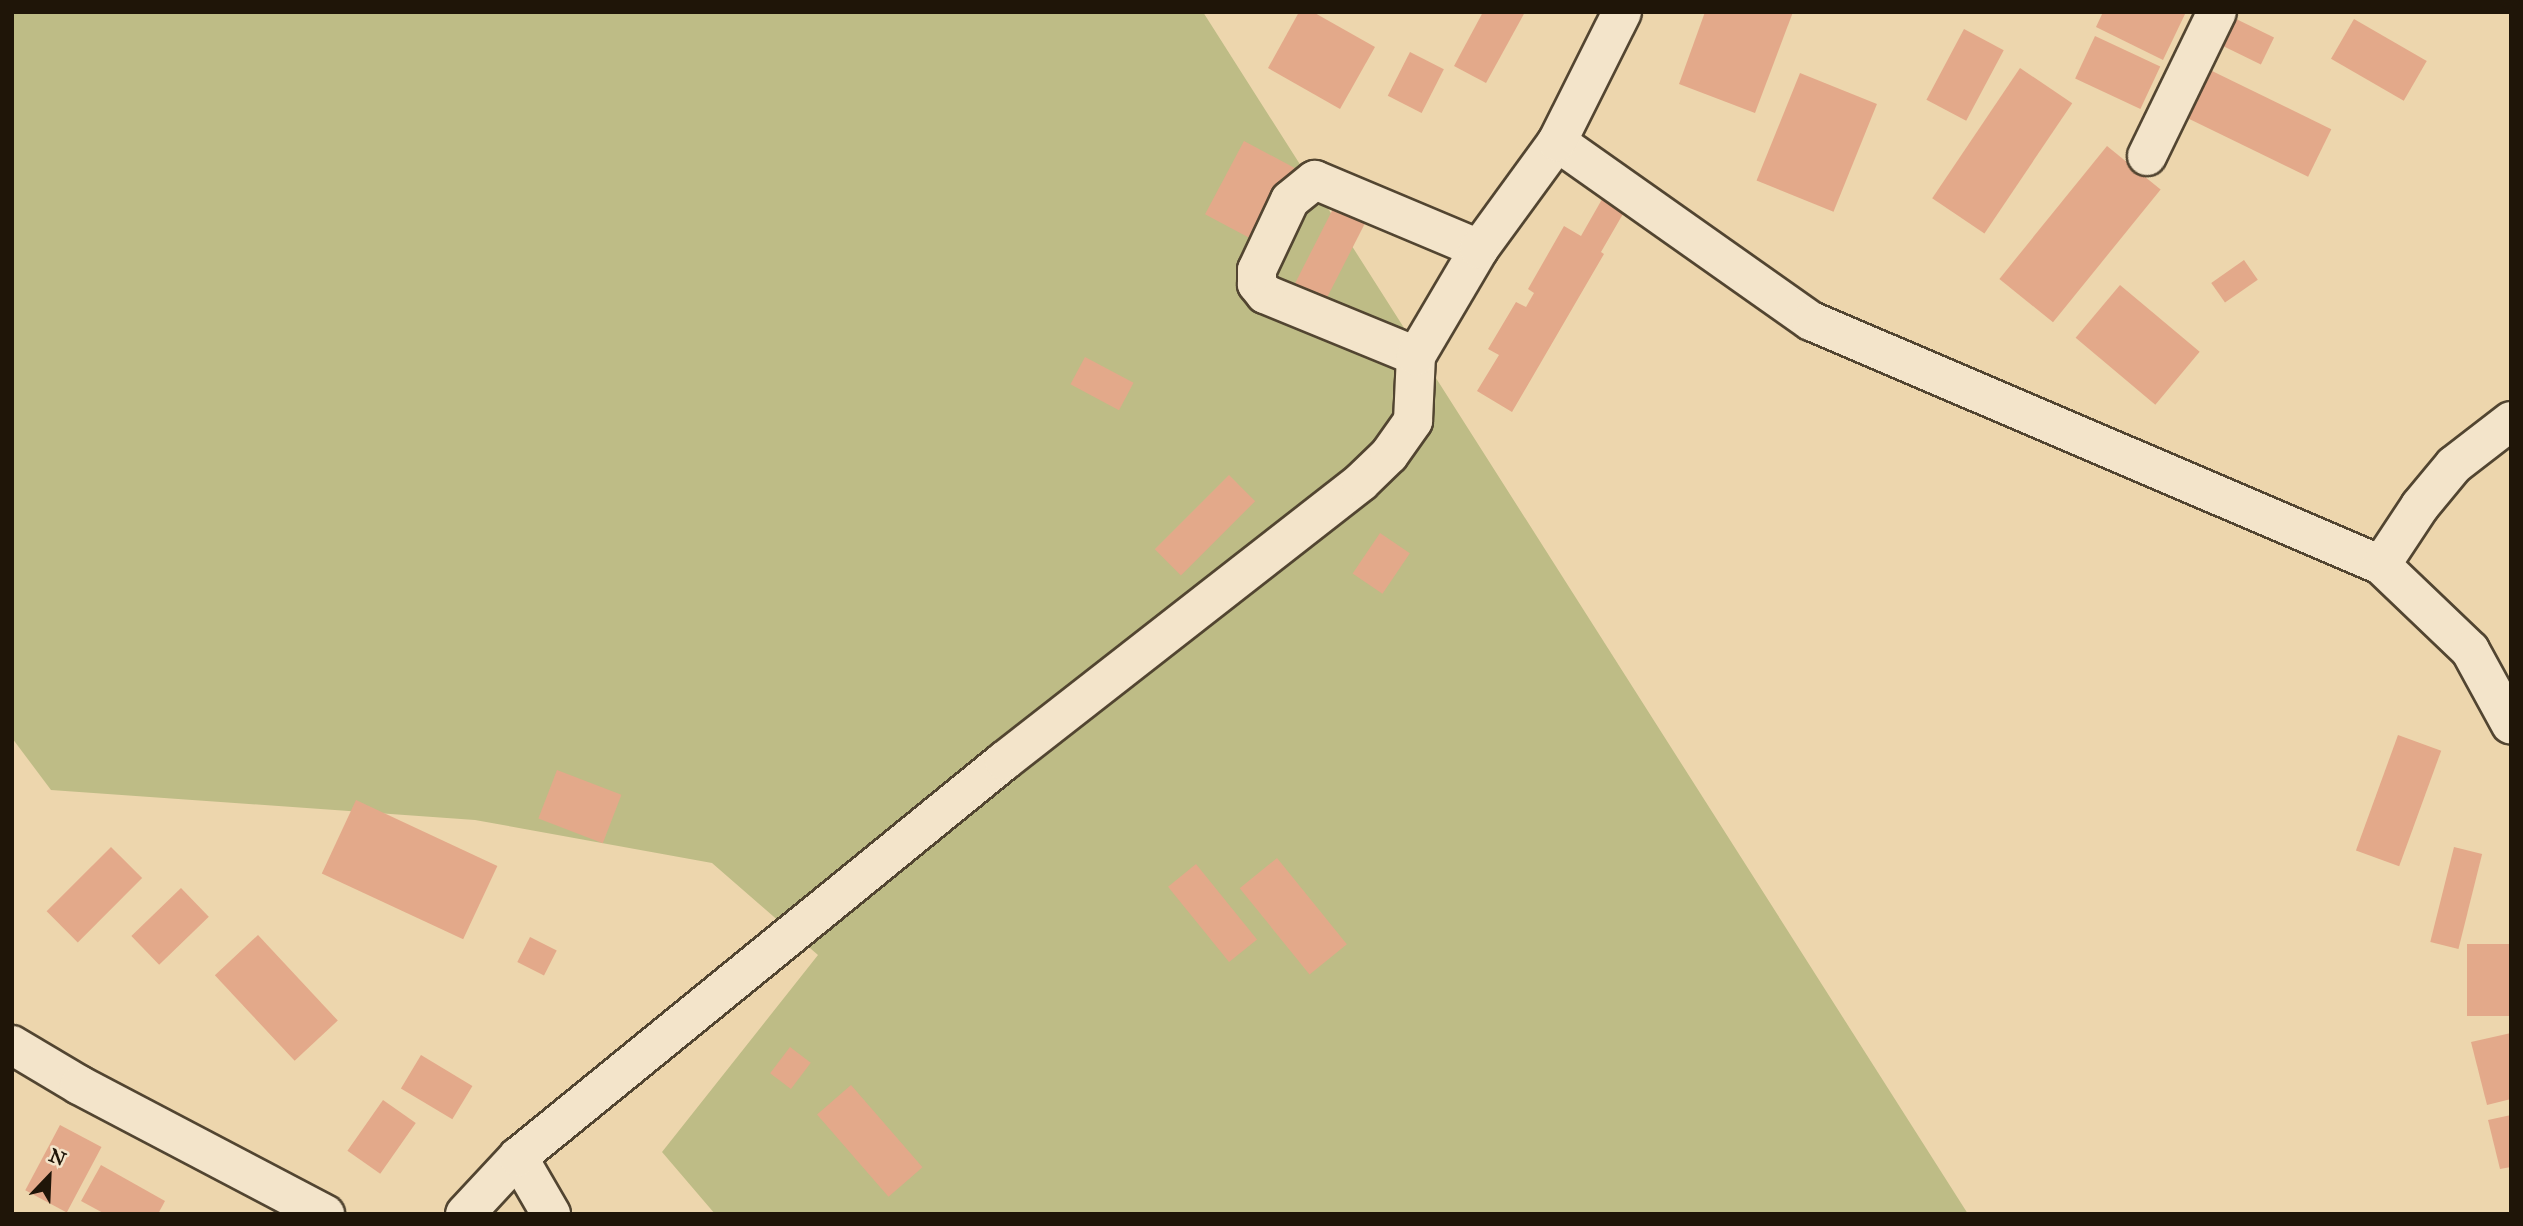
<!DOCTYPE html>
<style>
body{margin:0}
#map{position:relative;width:2523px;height:1226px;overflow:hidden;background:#edd6ad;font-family:"IM FELL Great Primer",serif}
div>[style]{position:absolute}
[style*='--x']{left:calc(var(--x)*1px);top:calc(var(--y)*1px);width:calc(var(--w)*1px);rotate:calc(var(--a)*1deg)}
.green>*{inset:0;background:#bebc86}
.building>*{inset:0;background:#e3a98a;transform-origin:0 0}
.roads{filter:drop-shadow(2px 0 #524531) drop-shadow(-2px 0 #524531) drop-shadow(0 2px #524531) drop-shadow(0 -2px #524531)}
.minor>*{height:38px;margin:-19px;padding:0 19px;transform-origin:19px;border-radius:19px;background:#f3e4ca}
span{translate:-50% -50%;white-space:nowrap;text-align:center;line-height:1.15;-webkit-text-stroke:5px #f3e4ca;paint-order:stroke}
.frame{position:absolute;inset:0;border:14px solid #1f1508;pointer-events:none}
.north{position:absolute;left:14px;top:1142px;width:70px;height:70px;-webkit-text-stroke:5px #f3e4ca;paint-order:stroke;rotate:23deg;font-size:19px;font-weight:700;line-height:28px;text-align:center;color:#1f1508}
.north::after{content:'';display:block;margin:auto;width:24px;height:32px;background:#1f1508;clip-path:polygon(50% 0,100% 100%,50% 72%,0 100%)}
</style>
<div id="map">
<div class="green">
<div style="clip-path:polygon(12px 12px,1203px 12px,1968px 1214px,715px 1214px,662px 1152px,818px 955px,712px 863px,475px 820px,51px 790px,12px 738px)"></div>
</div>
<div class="building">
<div style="clip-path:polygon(1299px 12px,1313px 12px,1375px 47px,1340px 109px,1268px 68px)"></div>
<div style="clip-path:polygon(1483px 12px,1525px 12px,1486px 83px,1454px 66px)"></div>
<div style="clip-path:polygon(1705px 12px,1793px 12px,1755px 113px,1679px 84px)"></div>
<div style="clip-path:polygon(2103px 12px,2186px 12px,2163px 60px,2096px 27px)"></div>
<div style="left:2230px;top:16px;width:49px;height:30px;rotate:26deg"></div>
<div style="left:2354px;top:19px;width:84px;height:46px;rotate:30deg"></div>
<div style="left:1964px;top:29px;width:45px;height:80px;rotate:28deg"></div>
<div style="left:2095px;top:36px;width:72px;height:47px;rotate:25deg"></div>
<div style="left:1410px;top:52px;width:38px;height:49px;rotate:27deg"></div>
<div style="left:2020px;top:68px;width:63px;height:157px;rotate:34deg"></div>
<div style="left:2210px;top:70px;width:135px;height:53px;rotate:26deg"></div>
<div style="left:1800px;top:73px;width:83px;height:116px;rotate:22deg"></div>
<div style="left:1244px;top:141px;width:59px;height:83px;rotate:28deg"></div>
<div style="left:2107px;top:146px;width:69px;height:171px;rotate:39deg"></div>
<div style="clip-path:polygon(1605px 194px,1627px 207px,1601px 252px,1604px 254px,1512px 412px,1477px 391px,1499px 355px,1488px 349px,1516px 302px,1526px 307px,1534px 293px,1528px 289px,1564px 226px,1581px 236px)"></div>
<div style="left:1337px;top:201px;width:35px;height:106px;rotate:27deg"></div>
<div style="left:2244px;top:260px;width:24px;height:40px;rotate:55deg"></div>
<div style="left:2120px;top:285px;width:104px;height:69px;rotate:40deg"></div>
<div style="left:1085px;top:357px;width:55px;height:31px;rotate:28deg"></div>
<div style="left:1229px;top:475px;width:37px;height:105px;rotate:45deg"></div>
<div style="left:1380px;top:533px;width:36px;height:49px;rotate:34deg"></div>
<div style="left:2398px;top:735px;width:46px;height:123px;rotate:20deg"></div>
<div style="left:557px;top:770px;width:69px;height:52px;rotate:21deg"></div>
<div style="left:356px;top:800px;width:156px;height:81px;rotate:25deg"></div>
<div style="left:111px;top:847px;width:44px;height:91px;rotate:45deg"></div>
<div style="left:2454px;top:847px;width:29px;height:98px;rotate:14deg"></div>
<div style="left:1277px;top:858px;width:111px;height:48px;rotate:51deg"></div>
<div style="left:1196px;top:864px;width:97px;height:36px;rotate:51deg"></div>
<div style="left:181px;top:888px;width:40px;height:69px;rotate:46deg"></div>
<div style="left:258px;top:935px;width:117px;height:59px;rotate:47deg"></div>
<div style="left:530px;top:937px;width:30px;height:28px;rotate:27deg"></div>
<div style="left:2467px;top:944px;width:44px;height:72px"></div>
<div style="clip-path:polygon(2511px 1033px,2511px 1099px,2487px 1105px,2471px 1042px)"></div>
<div style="left:790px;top:1047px;width:26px;height:33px;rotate:37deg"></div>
<div style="left:421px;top:1055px;width:60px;height:39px;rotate:31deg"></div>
<div style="left:851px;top:1085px;width:109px;height:45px;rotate:49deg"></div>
<div style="left:383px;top:1100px;width:40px;height:62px;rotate:35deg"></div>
<div style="clip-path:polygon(2511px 1115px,2511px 1167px,2500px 1169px,2488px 1120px)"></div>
<div style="left:60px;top:1125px;width:47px;height:74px;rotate:28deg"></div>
<div style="clip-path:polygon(101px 1165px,165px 1201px,158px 1214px,105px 1214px,81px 1201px)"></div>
</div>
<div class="roads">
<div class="minor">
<div style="--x:1557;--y:142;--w:311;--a:35.2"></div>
<div style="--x:1811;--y:321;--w:620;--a:23.17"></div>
<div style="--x:2381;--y:565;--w:123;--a:43.7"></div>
<div style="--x:2470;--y:650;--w:85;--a:61.3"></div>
<div style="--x:2147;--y:156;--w:160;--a:-64.1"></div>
<div style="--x:1416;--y:356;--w:163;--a:-157.7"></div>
<div style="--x:1265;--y:294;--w:13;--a:-129"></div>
<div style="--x:1257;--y:284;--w:14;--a:-90"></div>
<div style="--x:1257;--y:270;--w:77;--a:-64.8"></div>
<div style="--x:1290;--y:200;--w:32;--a:-39"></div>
<div style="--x:1315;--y:180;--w:178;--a:22.8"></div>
<div style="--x:2381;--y:565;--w:71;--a:-56.5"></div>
<div style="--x:2420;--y:506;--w:53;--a:-50.3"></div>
<div style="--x:2454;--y:465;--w:72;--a:-37.7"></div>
<div style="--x:12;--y:1045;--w:78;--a:30.8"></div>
<div style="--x:79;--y:1085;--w:278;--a:27.7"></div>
<div style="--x:518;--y:1157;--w:66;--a:59.9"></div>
<div style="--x:465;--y:1214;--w:78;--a:-47.1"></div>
<div style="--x:518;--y:1157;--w:627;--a:-39.17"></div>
<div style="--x:1004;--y:761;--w:453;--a:-38"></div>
<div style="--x:1361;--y:482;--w:39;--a:-44"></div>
<div style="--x:1389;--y:455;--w:42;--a:-54.8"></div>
<div style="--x:1413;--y:421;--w:65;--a:-87.4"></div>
<div style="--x:1416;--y:356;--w:124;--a:-59.5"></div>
<div style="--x:1479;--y:249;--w:132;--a:-53.9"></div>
<div style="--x:1557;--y:142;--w:145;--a:-63.4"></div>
</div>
</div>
<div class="frame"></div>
<div class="north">N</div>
</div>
